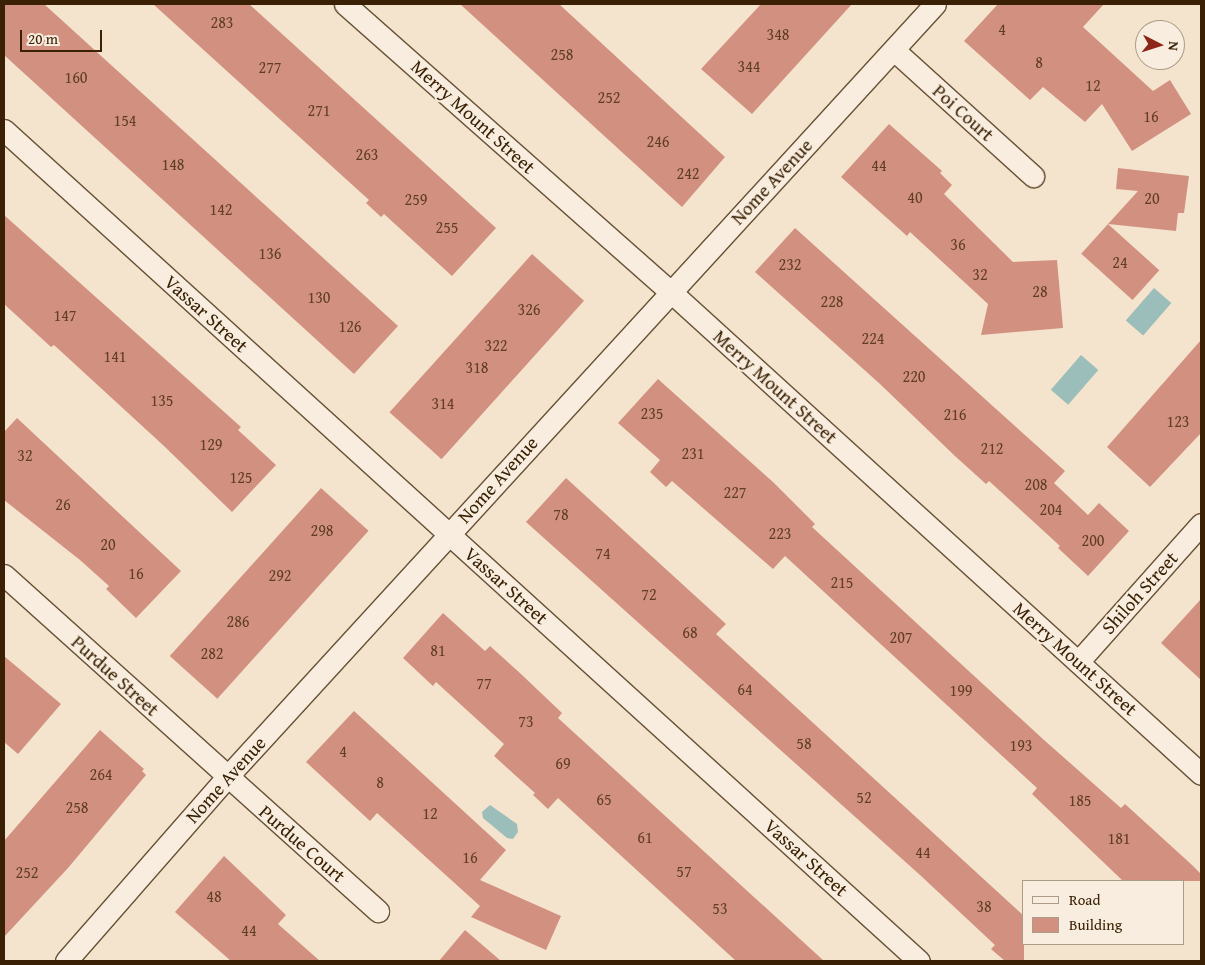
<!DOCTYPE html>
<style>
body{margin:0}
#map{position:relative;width:1205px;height:965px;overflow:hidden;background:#f4e4cd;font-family:"Gentium Book Plus",serif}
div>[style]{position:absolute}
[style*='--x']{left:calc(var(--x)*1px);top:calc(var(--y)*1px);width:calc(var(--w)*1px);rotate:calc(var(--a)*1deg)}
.water>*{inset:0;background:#9cbeba;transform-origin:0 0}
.building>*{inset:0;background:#d29180;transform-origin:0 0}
.roads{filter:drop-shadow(1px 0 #685237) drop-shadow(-1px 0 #685237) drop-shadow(0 1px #685237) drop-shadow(0 -1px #685237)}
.street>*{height:21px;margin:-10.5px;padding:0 10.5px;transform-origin:10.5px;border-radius:10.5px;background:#f8edde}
span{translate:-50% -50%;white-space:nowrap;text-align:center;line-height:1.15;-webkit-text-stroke:4px #f8edde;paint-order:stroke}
.number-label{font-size:16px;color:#603d24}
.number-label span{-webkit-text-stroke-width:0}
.street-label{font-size:19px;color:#3a2105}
.frame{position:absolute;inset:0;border:5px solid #3a2105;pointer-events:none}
.legend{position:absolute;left:1022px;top:880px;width:162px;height:65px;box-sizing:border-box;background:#f8edde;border:1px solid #ac9b87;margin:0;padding:6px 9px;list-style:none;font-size:15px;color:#3a2105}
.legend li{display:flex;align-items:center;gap:10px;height:25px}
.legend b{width:25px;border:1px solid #ac9b87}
.north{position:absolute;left:1135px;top:20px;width:50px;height:50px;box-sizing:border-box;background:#f8edde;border:1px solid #ac9b87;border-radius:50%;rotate:95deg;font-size:14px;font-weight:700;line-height:20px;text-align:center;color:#3a2105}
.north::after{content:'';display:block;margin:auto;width:18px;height:22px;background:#8f2418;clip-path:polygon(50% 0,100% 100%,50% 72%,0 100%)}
.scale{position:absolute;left:20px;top:30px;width:82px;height:22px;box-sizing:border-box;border:2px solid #3a2105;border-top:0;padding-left:6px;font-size:15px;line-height:18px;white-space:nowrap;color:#3a2105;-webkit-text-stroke:4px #f8edde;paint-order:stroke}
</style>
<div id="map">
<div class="water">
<div style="left:1154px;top:288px;width:23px;height:43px;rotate:41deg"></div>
<div style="left:1081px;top:355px;width:23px;height:46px;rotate:41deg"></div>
<div style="clip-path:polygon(490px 805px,517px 824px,518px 832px,513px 839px,507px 838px,483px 818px,482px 812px)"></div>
</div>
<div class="building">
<div style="clip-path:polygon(4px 4px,44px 4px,398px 326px,354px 374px,4px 55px)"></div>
<div style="clip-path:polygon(153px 4px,249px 4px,496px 228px,452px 276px,384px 214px,381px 217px,366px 203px,369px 200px)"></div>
<div style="clip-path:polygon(460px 4px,559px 4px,725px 157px,682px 207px)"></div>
<div style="clip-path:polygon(761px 4px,852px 4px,752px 114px,701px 69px)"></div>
<div style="clip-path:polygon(998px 4px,1104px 4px,1083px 27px,1153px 91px,1170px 80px,1191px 114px,1132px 151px,1102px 104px,1085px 122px,1043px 87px,1030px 100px,964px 41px)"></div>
<div style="clip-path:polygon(889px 124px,942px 171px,940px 173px,952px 185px,944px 194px,1013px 262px,1057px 260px,1063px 328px,981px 335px,988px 304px,910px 232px,907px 236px,841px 177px)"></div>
<div style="clip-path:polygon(1118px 168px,1189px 176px,1184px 213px,1178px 213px,1176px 231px,1108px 224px,1138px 191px,1116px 189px)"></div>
<div style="clip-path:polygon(4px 215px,241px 427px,238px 430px,276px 465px,232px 512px,164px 446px,54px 345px,51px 347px,4px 304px)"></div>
<div style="left:1108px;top:224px;width:69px;height:40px;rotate:42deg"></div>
<div style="clip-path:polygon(795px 228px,1065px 471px,1054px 483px,1088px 515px,1099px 503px,1129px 531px,1088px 576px,1058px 548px,1060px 546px,989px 481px,986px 484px,956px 457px,880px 384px,755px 272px)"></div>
<div style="left:532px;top:254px;width:70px;height:213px;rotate:42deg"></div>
<div style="clip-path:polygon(1201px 340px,1201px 433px,1150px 487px,1107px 447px)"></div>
<div style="clip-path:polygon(658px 379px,773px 482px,815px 524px,812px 527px,1044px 740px,1121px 808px,1125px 804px,1192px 865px,1201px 874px,1201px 881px,1123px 881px,1032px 794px,1037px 788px,785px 556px,773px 569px,672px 481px,666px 487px,650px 472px,660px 460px,618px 423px)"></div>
<div style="clip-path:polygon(17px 418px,181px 571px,136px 618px,106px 589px,109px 586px,80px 560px,4px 500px,4px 432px)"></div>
<div style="clip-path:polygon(566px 478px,726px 624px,716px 634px,1024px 916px,1024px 961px,1005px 961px,991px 949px,995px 945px,920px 875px,526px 522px)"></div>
<div style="left:321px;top:488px;width:64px;height:226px;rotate:42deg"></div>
<div style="clip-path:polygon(1201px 599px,1201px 680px,1161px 643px)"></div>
<div style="clip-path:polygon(443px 613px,485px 651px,490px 646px,521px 674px,562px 713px,558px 718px,824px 961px,736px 961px,558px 798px,548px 809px,533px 795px,535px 793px,494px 756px,504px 744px,436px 682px,433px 686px,403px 658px)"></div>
<div style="clip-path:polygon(4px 656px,61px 704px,18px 754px,4px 742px)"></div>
<div style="clip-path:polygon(354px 711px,506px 850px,480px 880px,561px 916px,546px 950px,471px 917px,480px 906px,377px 813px,370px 821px,306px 762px)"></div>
<div style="clip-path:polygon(100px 730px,144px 769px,142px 771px,146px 775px,68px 868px,4px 937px,4px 841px)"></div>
<div style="clip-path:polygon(224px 856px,286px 915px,278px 924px,320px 961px,231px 961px,175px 912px)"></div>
<div style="clip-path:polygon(465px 930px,501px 961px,439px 961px)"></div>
</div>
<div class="roads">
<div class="street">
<div style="--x:345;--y:4;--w:435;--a:41.5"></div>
<div style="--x:671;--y:292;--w:716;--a:42.28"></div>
<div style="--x:894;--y:50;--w:188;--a:42.2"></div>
<div style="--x:4;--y:130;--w:1236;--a:42.25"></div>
<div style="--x:4;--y:575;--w:503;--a:41.94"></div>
<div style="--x:1078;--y:662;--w:185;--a:-48.3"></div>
<div style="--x:66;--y:961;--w:244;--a:-48.8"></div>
<div style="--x:227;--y:777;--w:1048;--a:-47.51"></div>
</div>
</div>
<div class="number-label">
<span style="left:222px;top:22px">283</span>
<span style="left:1002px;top:29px">4</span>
<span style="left:778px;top:34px">348</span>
<span style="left:562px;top:54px">258</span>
<span style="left:1039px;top:62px">8</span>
<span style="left:749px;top:66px">344</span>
<span style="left:270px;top:67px">277</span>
<span style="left:76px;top:77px">160</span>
<span style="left:1093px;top:85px">12</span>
<span style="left:609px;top:97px">252</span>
<span style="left:319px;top:110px">271</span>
<span style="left:1151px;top:116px">16</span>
<span style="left:125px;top:120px">154</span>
<span style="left:658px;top:141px">246</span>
<span style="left:367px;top:154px">263</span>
<span style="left:173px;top:164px">148</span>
<span style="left:879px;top:165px">44</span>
<span style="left:688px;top:173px">242</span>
<span style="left:915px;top:197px">40</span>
<span style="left:1152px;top:198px">20</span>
<span style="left:416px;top:199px">259</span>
<span style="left:221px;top:209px">142</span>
<span style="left:447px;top:227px">255</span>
<span style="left:958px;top:244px">36</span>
<span style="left:270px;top:253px">136</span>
<span style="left:1120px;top:262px">24</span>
<span style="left:790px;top:264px">232</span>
<span style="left:980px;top:274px">32</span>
<span style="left:1040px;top:291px">28</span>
<span style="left:319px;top:297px">130</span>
<span style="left:832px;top:301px">228</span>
<span style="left:529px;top:309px">326</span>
<span style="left:65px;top:315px">147</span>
<span style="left:350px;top:326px">126</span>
<span style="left:873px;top:338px">224</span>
<span style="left:496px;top:345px">322</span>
<span style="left:115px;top:356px">141</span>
<span style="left:477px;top:367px">318</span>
<span style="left:914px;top:376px">220</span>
<span style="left:162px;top:400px">135</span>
<span style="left:443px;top:403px">314</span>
<span style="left:652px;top:413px">235</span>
<span style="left:955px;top:414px">216</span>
<span style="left:1178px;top:421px">123</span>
<span style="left:211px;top:444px">129</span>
<span style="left:992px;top:448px">212</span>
<span style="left:693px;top:453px">231</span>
<span style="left:25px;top:455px">32</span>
<span style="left:241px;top:477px">125</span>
<span style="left:1036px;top:484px">208</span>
<span style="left:735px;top:492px">227</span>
<span style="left:63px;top:504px">26</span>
<span style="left:1051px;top:509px">204</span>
<span style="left:561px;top:514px">78</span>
<span style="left:322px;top:530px">298</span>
<span style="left:780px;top:533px">223</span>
<span style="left:1093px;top:540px">200</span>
<span style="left:108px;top:544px">20</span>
<span style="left:603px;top:553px">74</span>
<span style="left:136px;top:573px">16</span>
<span style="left:280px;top:575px">292</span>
<span style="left:842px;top:582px">215</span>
<span style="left:649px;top:594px">72</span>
<span style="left:238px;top:621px">286</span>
<span style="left:690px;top:632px">68</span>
<span style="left:901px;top:637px">207</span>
<span style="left:438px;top:650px">81</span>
<span style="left:212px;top:653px">282</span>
<span style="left:484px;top:683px">77</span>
<span style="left:745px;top:689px">64</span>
<span style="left:961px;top:690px">199</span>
<span style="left:526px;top:721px">73</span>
<span style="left:804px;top:743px">58</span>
<span style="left:1021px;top:745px">193</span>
<span style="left:343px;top:751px">4</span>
<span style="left:563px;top:763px">69</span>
<span style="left:101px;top:774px">264</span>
<span style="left:380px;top:782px">8</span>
<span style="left:864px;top:797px">52</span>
<span style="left:604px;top:799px">65</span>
<span style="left:1080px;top:800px">185</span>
<span style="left:77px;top:807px">258</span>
<span style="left:430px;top:813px">12</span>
<span style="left:645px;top:837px">61</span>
<span style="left:1119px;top:838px">181</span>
<span style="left:923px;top:852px">44</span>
<span style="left:470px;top:857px">16</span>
<span style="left:684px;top:871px">57</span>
<span style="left:27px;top:872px">252</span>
<span style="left:214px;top:896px">48</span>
<span style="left:984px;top:906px">38</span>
<span style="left:720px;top:908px">53</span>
<span style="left:249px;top:930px">44</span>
</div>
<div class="street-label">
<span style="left:963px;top:113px;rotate:42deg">Poi Court</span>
<span style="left:473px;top:117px;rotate:42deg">Merry Mount Street</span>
<span style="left:772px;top:182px;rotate:-47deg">Nome Avenue</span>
<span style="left:206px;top:314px;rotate:42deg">Vassar Street</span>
<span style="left:775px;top:387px;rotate:42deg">Merry Mount Street</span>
<span style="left:498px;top:480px;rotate:-48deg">Nome Avenue</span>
<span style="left:506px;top:586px;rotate:42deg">Vassar Street</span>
<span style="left:1140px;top:593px;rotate:-48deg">Shiloh Street</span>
<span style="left:1075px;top:659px;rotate:42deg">Merry Mount Street</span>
<span style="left:115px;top:676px;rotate:42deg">Purdue Street</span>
<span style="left:226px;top:780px;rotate:-48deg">Nome Avenue</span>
<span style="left:302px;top:844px;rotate:41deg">Purdue Court</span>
<span style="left:806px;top:858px;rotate:42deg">Vassar Street</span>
</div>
<div class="frame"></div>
<ul class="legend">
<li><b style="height:6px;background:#f8edde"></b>Road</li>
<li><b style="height:14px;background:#d29180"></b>Building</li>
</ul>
<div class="north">N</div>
<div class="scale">20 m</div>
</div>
